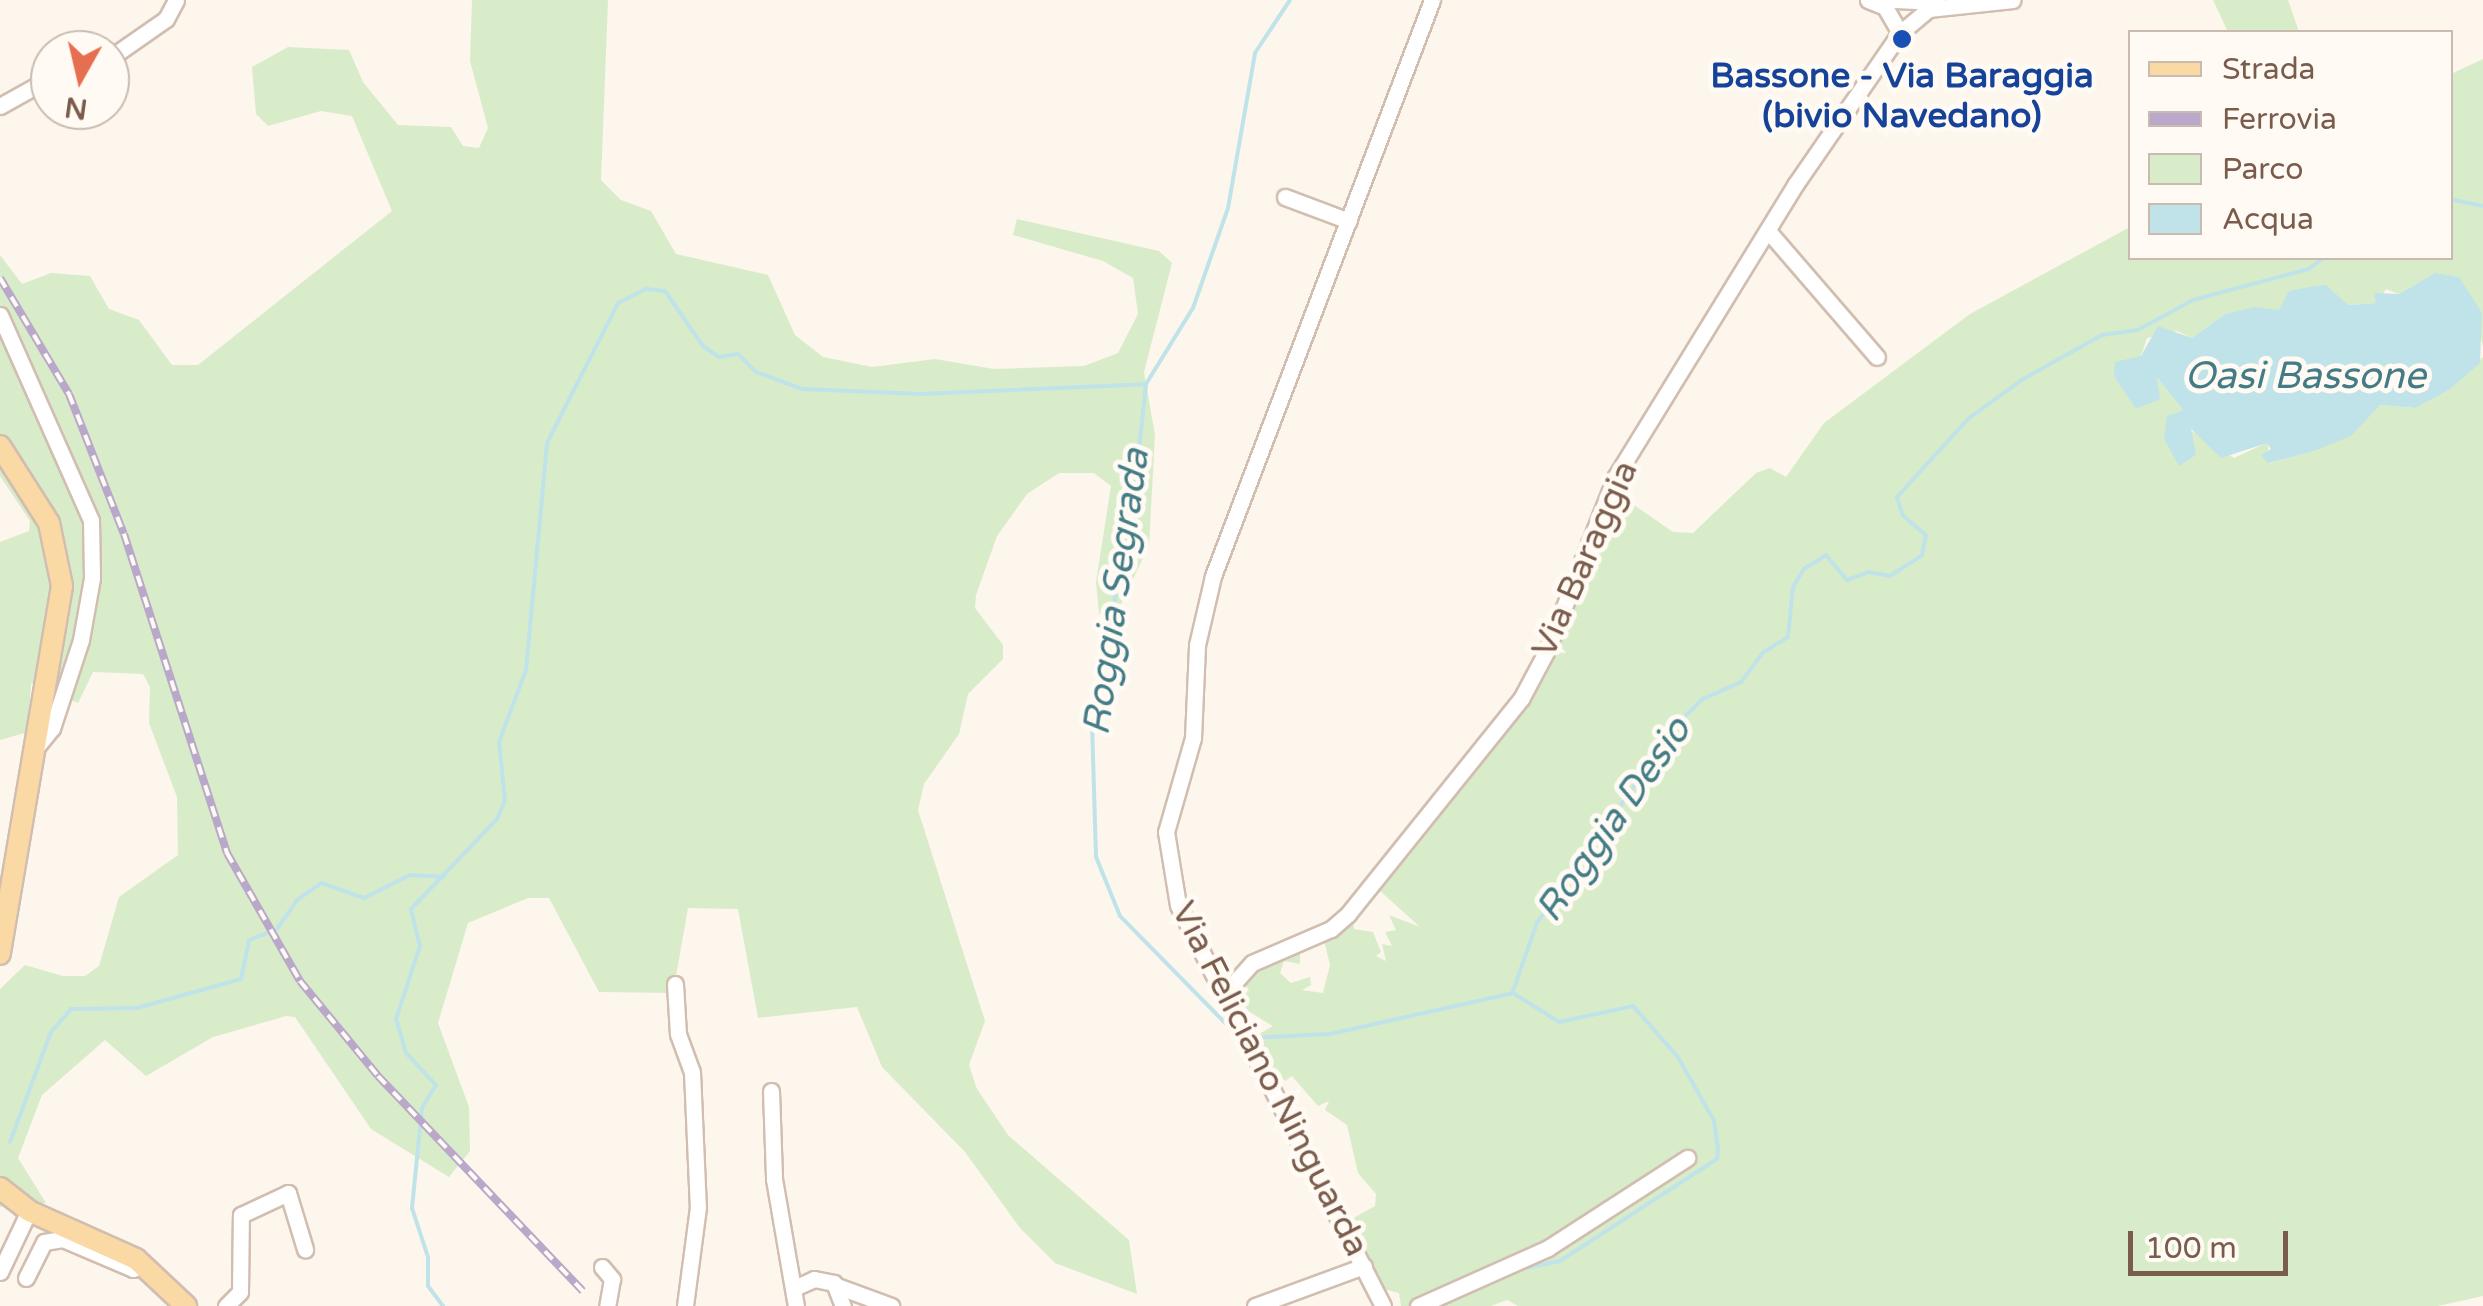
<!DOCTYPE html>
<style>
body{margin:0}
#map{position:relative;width:2483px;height:1306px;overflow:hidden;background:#fdf6ec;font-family:"Varela Round",sans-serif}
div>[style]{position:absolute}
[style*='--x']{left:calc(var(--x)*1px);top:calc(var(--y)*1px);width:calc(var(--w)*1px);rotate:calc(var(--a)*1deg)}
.green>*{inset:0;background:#d8ecc9}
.water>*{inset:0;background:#bfe3e8}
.stream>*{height:4px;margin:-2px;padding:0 2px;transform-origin:2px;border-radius:2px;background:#bfe3e8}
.roads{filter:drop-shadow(2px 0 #d1beb0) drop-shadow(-2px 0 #d1beb0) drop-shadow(0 2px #d1beb0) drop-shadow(0 -2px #d1beb0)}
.minor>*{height:15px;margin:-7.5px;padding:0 7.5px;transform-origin:7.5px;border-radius:7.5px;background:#fff}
.major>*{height:20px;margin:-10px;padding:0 10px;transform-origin:10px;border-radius:10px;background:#fbd9a5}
.rail>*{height:8px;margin-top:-4px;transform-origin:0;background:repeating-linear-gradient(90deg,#fffaf3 0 11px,#b9a8c9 0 22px);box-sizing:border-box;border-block:2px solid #b9a8c9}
.dots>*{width:28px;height:28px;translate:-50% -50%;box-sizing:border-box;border:5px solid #fffaf3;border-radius:50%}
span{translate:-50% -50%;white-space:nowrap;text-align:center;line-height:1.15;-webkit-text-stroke:10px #fffaf3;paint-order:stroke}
.transit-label{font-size:35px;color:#164399;font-weight:700}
.street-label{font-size:35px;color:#7a5c4d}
.water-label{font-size:38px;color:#437c86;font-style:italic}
.legend{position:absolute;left:2128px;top:30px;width:325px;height:230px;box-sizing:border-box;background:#fffaf3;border:2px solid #cabbb1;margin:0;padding:12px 18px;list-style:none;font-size:30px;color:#7a5c4d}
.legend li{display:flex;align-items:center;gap:20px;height:50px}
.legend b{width:50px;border:2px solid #cabbb1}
.north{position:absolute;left:30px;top:30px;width:100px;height:100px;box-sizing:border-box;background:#fffaf3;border:2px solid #cabbb1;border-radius:50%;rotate:188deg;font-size:28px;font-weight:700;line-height:40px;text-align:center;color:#7a5c4d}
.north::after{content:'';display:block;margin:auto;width:35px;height:45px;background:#e76f51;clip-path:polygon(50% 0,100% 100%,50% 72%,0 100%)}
.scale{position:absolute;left:2128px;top:1231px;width:160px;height:45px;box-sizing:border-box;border:5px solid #7a5c4d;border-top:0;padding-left:12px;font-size:30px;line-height:35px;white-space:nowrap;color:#7a5c4d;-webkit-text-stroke:8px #fffaf3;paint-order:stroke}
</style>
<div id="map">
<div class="green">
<div style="clip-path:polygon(472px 0,608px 0,601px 180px,621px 200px,651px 211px,676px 254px,768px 275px,795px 335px,823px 357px,872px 367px,935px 359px,994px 369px,1084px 366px,1118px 353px,1138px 314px,1133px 278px,1103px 261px,1013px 235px,1017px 219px,1159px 251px,1172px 263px,1144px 372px,1155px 435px,1149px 546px,1118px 610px,1099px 614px,1096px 582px,1111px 486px,1094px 473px,1059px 473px,1027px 494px,997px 536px,976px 595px,975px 608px,1003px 645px,1003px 659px,968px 694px,959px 734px,924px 784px,918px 810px,985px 1021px,969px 1065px,977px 1089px,1008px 1135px,1129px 1240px,1137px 1294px,1055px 1263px,1020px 1228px,965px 1152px,882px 1067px,857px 1007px,758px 1018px,738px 909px,688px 908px,673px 993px,599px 992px,549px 898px,528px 898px,468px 923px,438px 1023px,469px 1107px,470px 1151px,449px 1177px,371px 1129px,295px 1017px,286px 1016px,213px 1037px,146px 1076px,105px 1040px,42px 1095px,18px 1158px,46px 1203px,0 1207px,0 989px,25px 965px,63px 976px,85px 976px,99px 966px,119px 897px,178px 855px,177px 797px,149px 723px,150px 687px,143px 674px,93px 672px,78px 703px,31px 683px,28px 732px,0 740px,0 542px,29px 531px,30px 521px,0 476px,0 255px,22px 284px,51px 273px,90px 276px,109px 309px,139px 320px,172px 365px,198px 365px,392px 211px,352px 116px,321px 111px,268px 126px,256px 114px,252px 67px,288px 47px,349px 50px,363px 82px,398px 125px,451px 127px,463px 146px,479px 148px,488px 128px,470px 61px)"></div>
<div style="clip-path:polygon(2213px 0,2288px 0,2299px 32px,2228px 32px)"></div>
<div style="clip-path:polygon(2483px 59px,2483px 347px,2477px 320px,2435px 273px,2399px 294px,2386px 289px,2377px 303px,2348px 305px,2332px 295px,2279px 310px,2225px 314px,2192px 338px,2177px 331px,2147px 338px,2141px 356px,2183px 410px,2168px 416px,2234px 458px,2268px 442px,2269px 463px,2311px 452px,2380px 405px,2416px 408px,2449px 390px,2483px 357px,2483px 1296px,2438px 1306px,1518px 1306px,1507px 1300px,1491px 1306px,1401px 1306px,1399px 1293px,1380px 1288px,1348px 1221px,1375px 1206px,1376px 1194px,1358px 1173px,1347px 1125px,1325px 1110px,1329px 1101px,1318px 1106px,1292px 1076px,1285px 1081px,1268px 1064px,1256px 1036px,1273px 1026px,1248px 1011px,1240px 999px,1249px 990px,1242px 980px,1250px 969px,1300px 950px,1300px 964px,1284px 961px,1280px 973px,1291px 983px,1310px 977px,1311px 985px,1302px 990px,1323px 993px,1330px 965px,1324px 940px,1347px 923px,1353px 919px,1354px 929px,1373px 932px,1381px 952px,1376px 956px,1386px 961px,1382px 944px,1392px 946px,1385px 932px,1396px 930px,1389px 915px,1420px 927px,1379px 890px,1380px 864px,1493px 728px,1534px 666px,1603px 498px,1621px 496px,1673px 532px,1693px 533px,1756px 473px,1770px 468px,1786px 477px,1824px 423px,1970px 314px,2130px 227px,2130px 258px,2450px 258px,2451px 74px)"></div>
</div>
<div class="water">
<div style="clip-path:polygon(2435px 273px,2459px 277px,2482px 313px,2480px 363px,2449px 390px,2416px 408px,2380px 405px,2351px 436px,2311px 452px,2268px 463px,2261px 455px,2271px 449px,2267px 443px,2221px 458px,2191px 429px,2196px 455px,2179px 466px,2164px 439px,2167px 416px,2183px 410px,2157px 377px,2160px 399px,2136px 409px,2114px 376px,2115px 362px,2141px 356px,2158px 326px,2192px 338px,2225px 314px,2255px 307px,2279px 310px,2289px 291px,2315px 286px,2326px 285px,2348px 305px,2376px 303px,2374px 293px,2399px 294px)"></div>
</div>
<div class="stream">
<div style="--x:2450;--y:199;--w:34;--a:12"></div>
<div style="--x:1513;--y:991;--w:72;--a:-70.6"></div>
<div style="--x:1537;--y:923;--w:249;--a:-54.6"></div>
<div style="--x:1681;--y:720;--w:30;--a:-44"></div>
<div style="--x:1703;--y:699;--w:42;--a:-24.1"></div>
<div style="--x:1741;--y:682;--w:38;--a:-53"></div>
<div style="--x:1764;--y:652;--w:28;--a:-32"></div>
<div style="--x:1788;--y:637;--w:50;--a:-84.3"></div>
<div style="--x:1793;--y:587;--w:21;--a:-59"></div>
<div style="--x:1804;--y:569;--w:26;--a:-32"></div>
<div style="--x:1826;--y:555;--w:33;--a:50"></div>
<div style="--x:1847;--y:580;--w:23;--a:-20"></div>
<div style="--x:1869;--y:572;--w:21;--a:11"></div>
<div style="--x:1890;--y:576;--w:38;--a:-33"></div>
<div style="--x:1922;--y:555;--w:20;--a:-79"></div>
<div style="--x:1926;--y:535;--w:30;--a:-140"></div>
<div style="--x:1903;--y:516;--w:20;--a:-108"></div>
<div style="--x:1897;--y:497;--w:107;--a:-47.7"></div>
<div style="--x:1969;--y:418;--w:67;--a:-35.8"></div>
<div style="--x:2023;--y:379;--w:90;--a:-29.1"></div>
<div style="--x:2102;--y:335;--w:36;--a:-8"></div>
<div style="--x:2138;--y:330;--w:63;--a:-28.6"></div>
<div style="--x:2193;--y:300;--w:120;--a:-15"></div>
<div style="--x:2309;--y:269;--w:18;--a:-38"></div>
<div style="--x:1513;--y:993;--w:54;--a:32.2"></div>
<div style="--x:1559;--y:1022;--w:76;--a:-12.2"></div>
<div style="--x:1633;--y:1006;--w:68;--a:48.6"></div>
<div style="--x:1678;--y:1057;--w:73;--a:60.6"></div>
<div style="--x:1714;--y:1121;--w:27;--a:82"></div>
<div style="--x:1718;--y:1148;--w:11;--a:95"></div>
<div style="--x:1717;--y:1159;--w:187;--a:147"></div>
<div style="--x:1560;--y:1261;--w:45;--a:168.4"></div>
<div style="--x:1240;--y:1038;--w:171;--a:-134.5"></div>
<div style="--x:1120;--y:916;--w:64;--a:-112.1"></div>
<div style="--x:1096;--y:857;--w:138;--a:-91.7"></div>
<div style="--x:1092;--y:719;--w:219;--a:-79.2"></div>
<div style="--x:1133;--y:504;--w:121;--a:-83.8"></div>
<div style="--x:1146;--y:384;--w:89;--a:-58.3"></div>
<div style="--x:1193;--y:308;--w:106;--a:-70.7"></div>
<div style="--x:1228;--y:208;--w:157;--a:-80.1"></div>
<div style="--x:1255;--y:53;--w:64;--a:-56.6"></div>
<div style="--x:1250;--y:1038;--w:80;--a:-2.9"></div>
<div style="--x:1330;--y:1034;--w:188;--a:-12.6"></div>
<div style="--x:10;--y:1142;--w:117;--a:-69.6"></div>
<div style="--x:51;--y:1032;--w:30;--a:-49"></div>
<div style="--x:71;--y:1009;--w:66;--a:-0.9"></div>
<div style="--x:137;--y:1008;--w:108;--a:-15.6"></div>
<div style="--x:241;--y:979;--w:40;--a:-78"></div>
<div style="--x:249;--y:940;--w:30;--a:-21"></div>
<div style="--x:277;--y:929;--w:35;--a:-55"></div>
<div style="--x:297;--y:900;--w:29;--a:-35"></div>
<div style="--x:321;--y:883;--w:46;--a:19.2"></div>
<div style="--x:364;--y:898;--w:51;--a:-26.6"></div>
<div style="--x:410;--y:875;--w:34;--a:3"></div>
<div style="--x:443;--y:1306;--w:25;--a:-127"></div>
<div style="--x:428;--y:1286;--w:29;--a:-90"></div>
<div style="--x:428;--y:1257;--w:52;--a:-108.1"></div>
<div style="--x:412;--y:1208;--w:100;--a:-84.3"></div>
<div style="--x:422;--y:1108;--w:27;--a:-59"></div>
<div style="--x:436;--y:1085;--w:44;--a:-133.2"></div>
<div style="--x:406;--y:1053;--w:35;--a:-106"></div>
<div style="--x:396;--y:1019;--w:77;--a:-71.8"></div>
<div style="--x:420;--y:946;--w:38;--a:-104"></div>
<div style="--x:411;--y:909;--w:124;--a:-46.3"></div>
<div style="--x:497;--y:819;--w:21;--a:-67"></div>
<div style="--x:505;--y:800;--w:58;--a:-95.9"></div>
<div style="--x:499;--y:742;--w:77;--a:-69.4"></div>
<div style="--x:526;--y:670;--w:228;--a:-84.7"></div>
<div style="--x:547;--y:443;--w:157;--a:-63.1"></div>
<div style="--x:618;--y:303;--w:31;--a:-27"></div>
<div style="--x:646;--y:289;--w:19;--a:6"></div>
<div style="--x:665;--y:291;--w:67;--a:55.4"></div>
<div style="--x:703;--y:346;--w:19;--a:35"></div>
<div style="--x:719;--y:357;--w:19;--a:-9"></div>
<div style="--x:738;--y:354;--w:25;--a:45"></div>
<div style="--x:756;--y:372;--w:49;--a:20.3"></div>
<div style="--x:802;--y:389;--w:119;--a:2.4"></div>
<div style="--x:921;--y:394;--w:225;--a:-2.5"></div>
</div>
<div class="roads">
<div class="minor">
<div style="--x:1868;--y:0;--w:18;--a:22"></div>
<div style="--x:1885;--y:7;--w:30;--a:60"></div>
<div style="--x:1895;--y:0;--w:42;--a:2.7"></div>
<div style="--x:110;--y:58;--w:68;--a:-34.9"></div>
<div style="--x:166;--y:19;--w:21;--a:-62"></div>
<div style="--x:0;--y:106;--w:57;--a:-29.2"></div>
<div style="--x:1285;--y:197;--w:68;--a:20.6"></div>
<div style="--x:1769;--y:232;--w:165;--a:49.2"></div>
<div style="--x:0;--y:315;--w:224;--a:66.1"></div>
<div style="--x:91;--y:520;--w:58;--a:89"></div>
<div style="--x:92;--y:578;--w:63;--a:100.1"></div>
<div style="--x:81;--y:640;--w:93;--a:108.2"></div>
<div style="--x:52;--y:728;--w:22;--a:129"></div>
<div style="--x:675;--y:984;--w:50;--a:86.6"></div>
<div style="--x:678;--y:1034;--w:40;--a:69.8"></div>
<div style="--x:692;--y:1072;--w:135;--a:87.5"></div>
<div style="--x:698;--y:1207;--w:100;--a:97.5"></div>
<div style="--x:1225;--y:993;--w:40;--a:-48"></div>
<div style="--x:1252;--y:963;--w:86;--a:-23.3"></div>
<div style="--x:1331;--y:929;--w:23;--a:-41"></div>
<div style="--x:1348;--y:914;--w:276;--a:-51.2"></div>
<div style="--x:1521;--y:699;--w:55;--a:-62"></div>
<div style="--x:1547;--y:650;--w:187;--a:-68.4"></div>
<div style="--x:1616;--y:476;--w:342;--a:-58.4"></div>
<div style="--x:1795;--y:185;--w:185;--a:-55.4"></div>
<div style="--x:1900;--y:33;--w:38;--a:-40"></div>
<div style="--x:1929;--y:9;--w:84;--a:-6.1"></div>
<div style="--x:771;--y:1091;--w:88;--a:88"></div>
<div style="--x:774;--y:1179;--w:129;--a:80.2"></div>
<div style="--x:602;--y:1267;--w:16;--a:50"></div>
<div style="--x:612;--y:1279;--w:27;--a:100"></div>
<div style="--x:0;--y:1272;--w:68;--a:-64.6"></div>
<div style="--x:26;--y:1278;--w:40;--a:-63.4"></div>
<div style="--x:44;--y:1242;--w:19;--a:-9"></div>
<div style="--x:63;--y:1239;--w:76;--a:23.2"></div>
<div style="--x:133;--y:1269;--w:11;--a:-22"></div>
<div style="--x:837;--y:1286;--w:58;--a:20.3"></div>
<div style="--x:794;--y:1288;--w:22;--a:-24"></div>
<div style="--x:814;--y:1279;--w:20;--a:11"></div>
<div style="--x:834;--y:1283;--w:25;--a:69"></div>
<div style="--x:226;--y:1306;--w:20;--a:-45"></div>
<div style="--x:240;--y:1292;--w:77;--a:-89.3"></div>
<div style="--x:241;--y:1215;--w:52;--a:-25.1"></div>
<div style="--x:288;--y:1193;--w:59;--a:73.1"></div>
<div style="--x:1255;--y:1306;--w:116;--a:-20.2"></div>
<div style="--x:1383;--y:1306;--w:450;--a:-117.1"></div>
<div style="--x:1178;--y:905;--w:74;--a:-99.3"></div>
<div style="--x:1166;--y:832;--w:98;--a:-74"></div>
<div style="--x:1193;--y:738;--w:93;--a:-87.5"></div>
<div style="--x:1197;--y:645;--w:71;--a:-76.9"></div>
<div style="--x:1213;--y:576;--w:616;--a:-69.18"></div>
<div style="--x:1418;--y:1306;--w:142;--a:-24"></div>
<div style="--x:1548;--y:1248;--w:166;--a:-32.9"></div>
</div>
<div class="major">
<div style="--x:0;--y:446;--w:91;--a:57.5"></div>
<div style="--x:49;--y:523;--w:64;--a:78.3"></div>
<div style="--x:62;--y:586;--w:373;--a:99.6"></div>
<div style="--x:0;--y:1188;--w:37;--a:38"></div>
<div style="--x:29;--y:1211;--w:117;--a:24.2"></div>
<div style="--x:136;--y:1259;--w:69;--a:43.2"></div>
</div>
</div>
<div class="rail">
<div style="--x:0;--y:278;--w:135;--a:59.3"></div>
<div style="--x:69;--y:394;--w:150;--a:68.6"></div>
<div style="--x:124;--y:534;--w:335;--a:72.1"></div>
<div style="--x:227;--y:853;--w:147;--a:60.3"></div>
<div style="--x:300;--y:981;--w:123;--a:50.6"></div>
<div style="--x:378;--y:1076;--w:297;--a:46.4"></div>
</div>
<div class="dots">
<div style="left:1902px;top:39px;background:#1a4fb4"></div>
</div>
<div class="transit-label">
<span style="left:1902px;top:96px">Bassone - Via Baraggia<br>(bivio Navedano)</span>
</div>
<div class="street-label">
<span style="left:1585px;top:559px;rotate:-66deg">Via Baraggia</span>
<span style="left:1270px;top:1079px;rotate:63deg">Via Feliciano Ninguarda</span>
</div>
<div class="water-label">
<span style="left:2305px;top:377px">Oasi Bassone</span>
<span style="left:1117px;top:592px;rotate:-82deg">Roggia Segrada</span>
<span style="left:1614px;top:820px;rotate:-55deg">Roggia Desio</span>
</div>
<ul class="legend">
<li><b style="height:12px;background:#fbd9a5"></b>Strada</li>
<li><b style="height:12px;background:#b9a8c9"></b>Ferrovia</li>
<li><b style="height:28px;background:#d8ecc9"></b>Parco</li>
<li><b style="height:28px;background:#bfe3e8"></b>Acqua</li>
</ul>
<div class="north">N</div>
<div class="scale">100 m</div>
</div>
